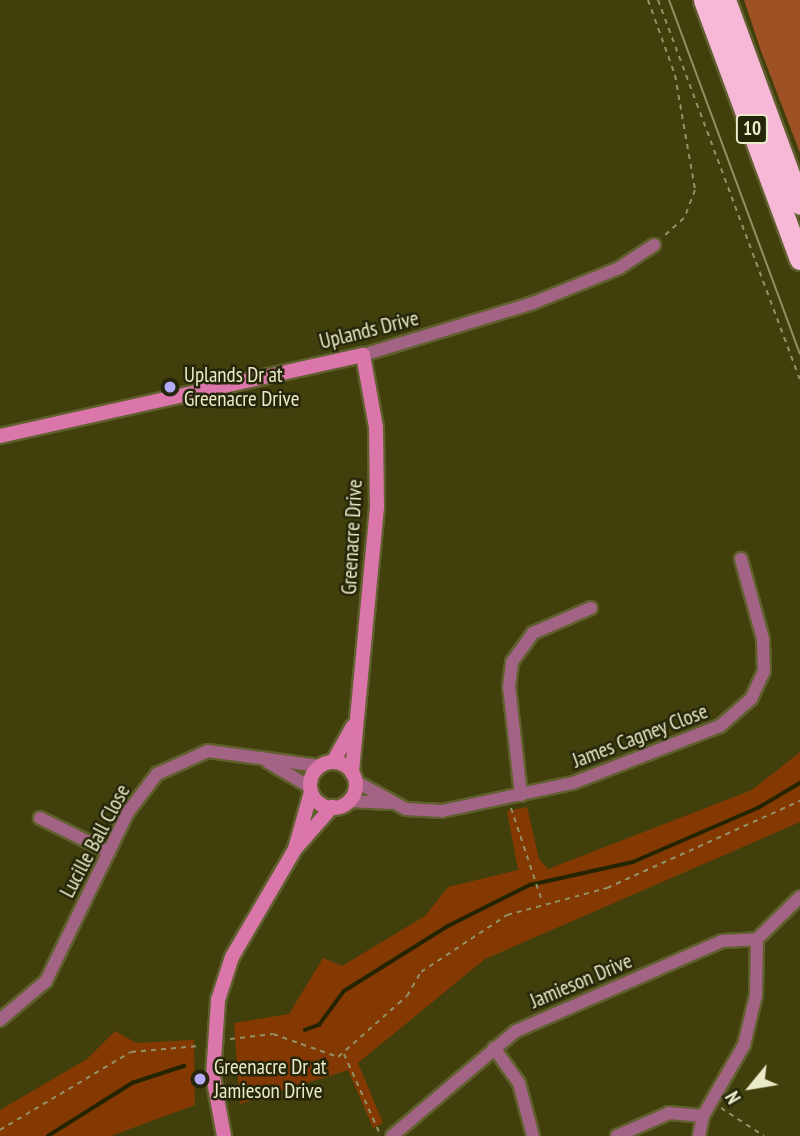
<!DOCTYPE html>
<style>
body{margin:0}
#map{position:relative;width:800px;height:1136px;overflow:hidden;background:#41400c;font-family:"PT Sans Narrow",sans-serif}
div>[style]{position:absolute}
[style*='--x']{left:calc(var(--x)*1px);top:calc(var(--y)*1px);width:calc(var(--w)*1px);rotate:calc(var(--a)*1deg)}
.green>*{inset:0;background:#843903}
.forest>*{inset:0;background:#9d5124}
.stream>*{height:3.5px;margin:-1.75px;padding:0 1.75px;transform-origin:1.75px;border-radius:1.75px;background:#252400}
.path>*{height:2px;margin-top:-1px;transform-origin:0;background:repeating-linear-gradient(90deg,#939267 0 5px,transparent 0 10px)}
.roads{filter:drop-shadow(2px 0 #605f2e) drop-shadow(-2px 0 #605f2e) drop-shadow(0 2px #605f2e) drop-shadow(0 -2px #605f2e)}
.street>*{height:12px;margin:-6px;padding:0 6px;transform-origin:6px;border-radius:6px;background:#a36384}
.secondary>*{height:14px;margin:-7px;padding:0 7px;transform-origin:7px;border-radius:7px;background:#db76ab}
.secondary>.ring{margin:-7px;padding:0;box-sizing:content-box;background:none;border:14px solid #db76ab;border-radius:50%}
.highway>*{height:21px;margin:-10.5px;padding:0 10.5px;transform-origin:10.5px;border-radius:10.5px;background:#f7b8d7}
.tram>*{height:2px;margin:-1px;padding:0 1px;transform-origin:1px;border-radius:1px;background:#919065}
.dots>*{width:19px;height:19px;translate:-50% -50%;box-sizing:border-box;border:4px solid #26260a;border-radius:50%}
span{translate:-50% -50%;white-space:nowrap;text-align:center;line-height:1.15;-webkit-text-stroke:5px #26260a;paint-order:stroke}
.shield-label span{padding:2px 5px;background:#26260a;border:2px solid;border-radius:5px;-webkit-text-stroke-width:0}
.shield-label{font-size:19px;color:#ebebca;font-weight:700}
.street-label{font-size:21px;color:#ebebca}
.poi-label{font-size:21px;color:#ebebca}
.left{translate:0 -50%;text-align:left}
.north{position:absolute;left:716px;top:1052px;width:70px;height:70px;-webkit-text-stroke:5px #26260a;paint-order:stroke;rotate:240deg;font-size:19px;font-weight:700;line-height:28px;text-align:center;color:#ebebca}
.north::after{content:'';display:block;margin:auto;width:24px;height:32px;background:#ebebca;clip-path:polygon(50% 0,100% 100%,50% 72%,0 100%)}
</style>
<div id="map">
<div class="green">
<div style="clip-path:polygon(800px 752px,800px 822px,485px 959px,358px 1063px,383px 1123px,373px 1128px,348px 1070px,240px 1104px,234px 1023px,289px 1014px,323px 958px,342px 966px,425px 916px,448px 887px,518px 870px,507px 811px,527px 807px,539px 859px,548px 869px,752px 790px)"></div>
<div style="clip-path:polygon(115px 1031px,136px 1043px,194px 1040px,195px 1105px,111px 1136px,0 1136px,0 1110px,87px 1059px)"></div>
</div>
<div class="forest">
<div style="clip-path:polygon(744px 0,800px 0,800px 153px,761px 51px)"></div>
</div>
<div class="stream">
<div style="--x:305;--y:1030;--w:15;--a:-20"></div>
<div style="--x:319;--y:1025;--w:42;--a:-53.7"></div>
<div style="--x:344;--y:991;--w:123;--a:-32"></div>
<div style="--x:448;--y:926;--w:92;--a:-26.6"></div>
<div style="--x:530;--y:885;--w:106;--a:-12.6"></div>
<div style="--x:633;--y:862;--w:136;--a:-23.4"></div>
<div style="--x:758;--y:808;--w:49;--a:-30.8"></div>
<div style="--x:48;--y:1136;--w:99;--a:-32.2"></div>
<div style="--x:132;--y:1083;--w:55;--a:-18.1"></div>
</div>
<div class="path">
<div style="--x:648;--y:0;--w:80;--a:70.2"></div>
<div style="--x:675;--y:75;--w:117;--a:80.1"></div>
<div style="--x:695;--y:190;--w:30;--a:111"></div>
<div style="--x:684;--y:218;--w:27;--a:138"></div>
<div style="--x:658;--y:0;--w:405;--a:69.5"></div>
<div style="--x:511;--y:808;--w:98;--a:71.6"></div>
<div style="--x:230;--y:1039;--w:43;--a:-6.6"></div>
<div style="--x:273;--y:1034;--w:69;--a:19.5"></div>
<div style="--x:338;--y:1057;--w:92;--a:-41.5"></div>
<div style="--x:407;--y:996;--w:28;--a:-60"></div>
<div style="--x:421;--y:972;--w:103;--a:-33.5"></div>
<div style="--x:507;--y:915;--w:104;--a:-15.1"></div>
<div style="--x:607;--y:888;--w:212;--a:-24.3"></div>
<div style="--x:344;--y:1054;--w:85;--a:65.8"></div>
<div style="--x:721;--y:1108;--w:51;--a:33.1"></div>
<div style="--x:0;--y:1130;--w:152;--a:-30.8"></div>
<div style="--x:131;--y:1052;--w:68;--a:-5"></div>
</div>
<div class="roads">
<div class="street">
<div style="--x:363;--y:355;--w:178;--a:-17"></div>
<div style="--x:533;--y:303;--w:93;--a:-22.1"></div>
<div style="--x:619;--y:268;--w:42;--a:-33.3"></div>
<div style="--x:268;--y:762;--w:49;--a:30.8"></div>
<div style="--x:355;--y:781;--w:58;--a:28.8"></div>
<div style="--x:406;--y:809;--w:36;--a:3"></div>
<div style="--x:442;--y:811;--w:134;--a:-12.1"></div>
<div style="--x:573;--y:783;--w:158;--a:-21.2"></div>
<div style="--x:720;--y:726;--w:41;--a:-41.1"></div>
<div style="--x:751;--y:699;--w:31;--a:-65"></div>
<div style="--x:764;--y:671;--w:32;--a:-92"></div>
<div style="--x:763;--y:639;--w:83;--a:-105.4"></div>
<div style="--x:521;--y:795;--w:109;--a:-96.3"></div>
<div style="--x:509;--y:687;--w:25;--a:-83"></div>
<div style="--x:512;--y:662;--w:36;--a:-54"></div>
<div style="--x:533;--y:633;--w:63;--a:-23.3"></div>
<div style="--x:349;--y:801;--w:41;--a:2.8"></div>
<div style="--x:40;--y:818;--w:77;--a:26.2"></div>
<div style="--x:0;--y:1020;--w:60;--a:-40.3"></div>
<div style="--x:46;--y:981;--w:188;--a:-64.1"></div>
<div style="--x:128;--y:812;--w:48;--a:-52.7"></div>
<div style="--x:157;--y:774;--w:56;--a:-24.3"></div>
<div style="--x:208;--y:751;--w:112;--a:7.7"></div>
<div style="--x:494;--y:1048;--w:43;--a:54.5"></div>
<div style="--x:519;--y:1083;--w:55;--a:75.2"></div>
<div style="--x:392;--y:1136;--w:162;--a:-40.3"></div>
<div style="--x:516;--y:1031;--w:225;--a:-23.6"></div>
<div style="--x:722;--y:941;--w:35;--a:-3"></div>
<div style="--x:757;--y:939;--w:60;--a:-44.3"></div>
<div style="--x:617;--y:1136;--w:57;--a:-23.9"></div>
<div style="--x:669;--y:1113;--w:34;--a:5"></div>
<div style="--x:699;--y:1136;--w:20;--a:-79"></div>
<div style="--x:703;--y:1116;--w:82;--a:-60"></div>
<div style="--x:744;--y:1045;--w:51;--a:-76.5"></div>
<div style="--x:756;--y:995;--w:56;--a:-89"></div>
</div>
<div class="secondary">
<div style="--x:0;--y:436;--w:372;--a:-12.6"></div>
<div style="--x:363;--y:355;--w:73;--a:79.8"></div>
<div style="--x:376;--y:427;--w:80;--a:89.3"></div>
<div style="--x:377;--y:507;--w:267;--a:95.4"></div>
<div style="--x:333;--y:762;--w:41;--a:-60.9"></div>
<div class="ring" style="left:310px;top:762px;width:32px;height:32px"></div>
<div style="--x:296;--y:848;--w:55;--a:-48.7"></div>
<div style="--x:224;--y:1136;--w:61;--a:-100.4"></div>
<div style="--x:213;--y:1076;--w:76;--a:-86.2"></div>
<div style="--x:218;--y:1000;--w:45;--a:-72"></div>
<div style="--x:232;--y:957;--w:125;--a:-59.7"></div>
<div style="--x:295;--y:849;--w:59;--a:-74.3"></div>
</div>
<div class="highway">
<div style="--x:704;--y:0;--w:276;--a:69.7"></div>
<div style="--x:725;--y:0;--w:217;--a:69.8"></div>
</div>
</div>
<div class="tram">
<div style="--x:669;--y:0;--w:377;--a:69.7"></div>
</div>
<div class="dots">
<div style="left:170px;top:387px;background:#b4acf9"></div>
<div style="left:200px;top:1079px;background:#b4acf9"></div>
</div>
<div class="shield-label">
<span style="left:752px;top:129px">10</span>
</div>
<div class="street-label">
<span style="left:369px;top:330px;rotate:-14deg">Uplands Drive</span>
<span style="left:352px;top:537px;rotate:-87deg">Greenacre Drive</span>
<span style="left:640px;top:736px;rotate:-21deg">James Cagney Close</span>
<span style="left:95px;top:841px;rotate:-62deg">Lucille Ball Close</span>
<span style="left:581px;top:981px;rotate:-23deg">Jamieson Drive</span>
</div>
<div class="poi-label">
<span class="left" style="left:184px;top:387px">Uplands Dr at<br>Greenacre Drive</span>
<span class="left" style="left:214px;top:1079px">Greenacre Dr at<br>Jamieson Drive</span>
</div>
<div class="north">N</div>
</div>
